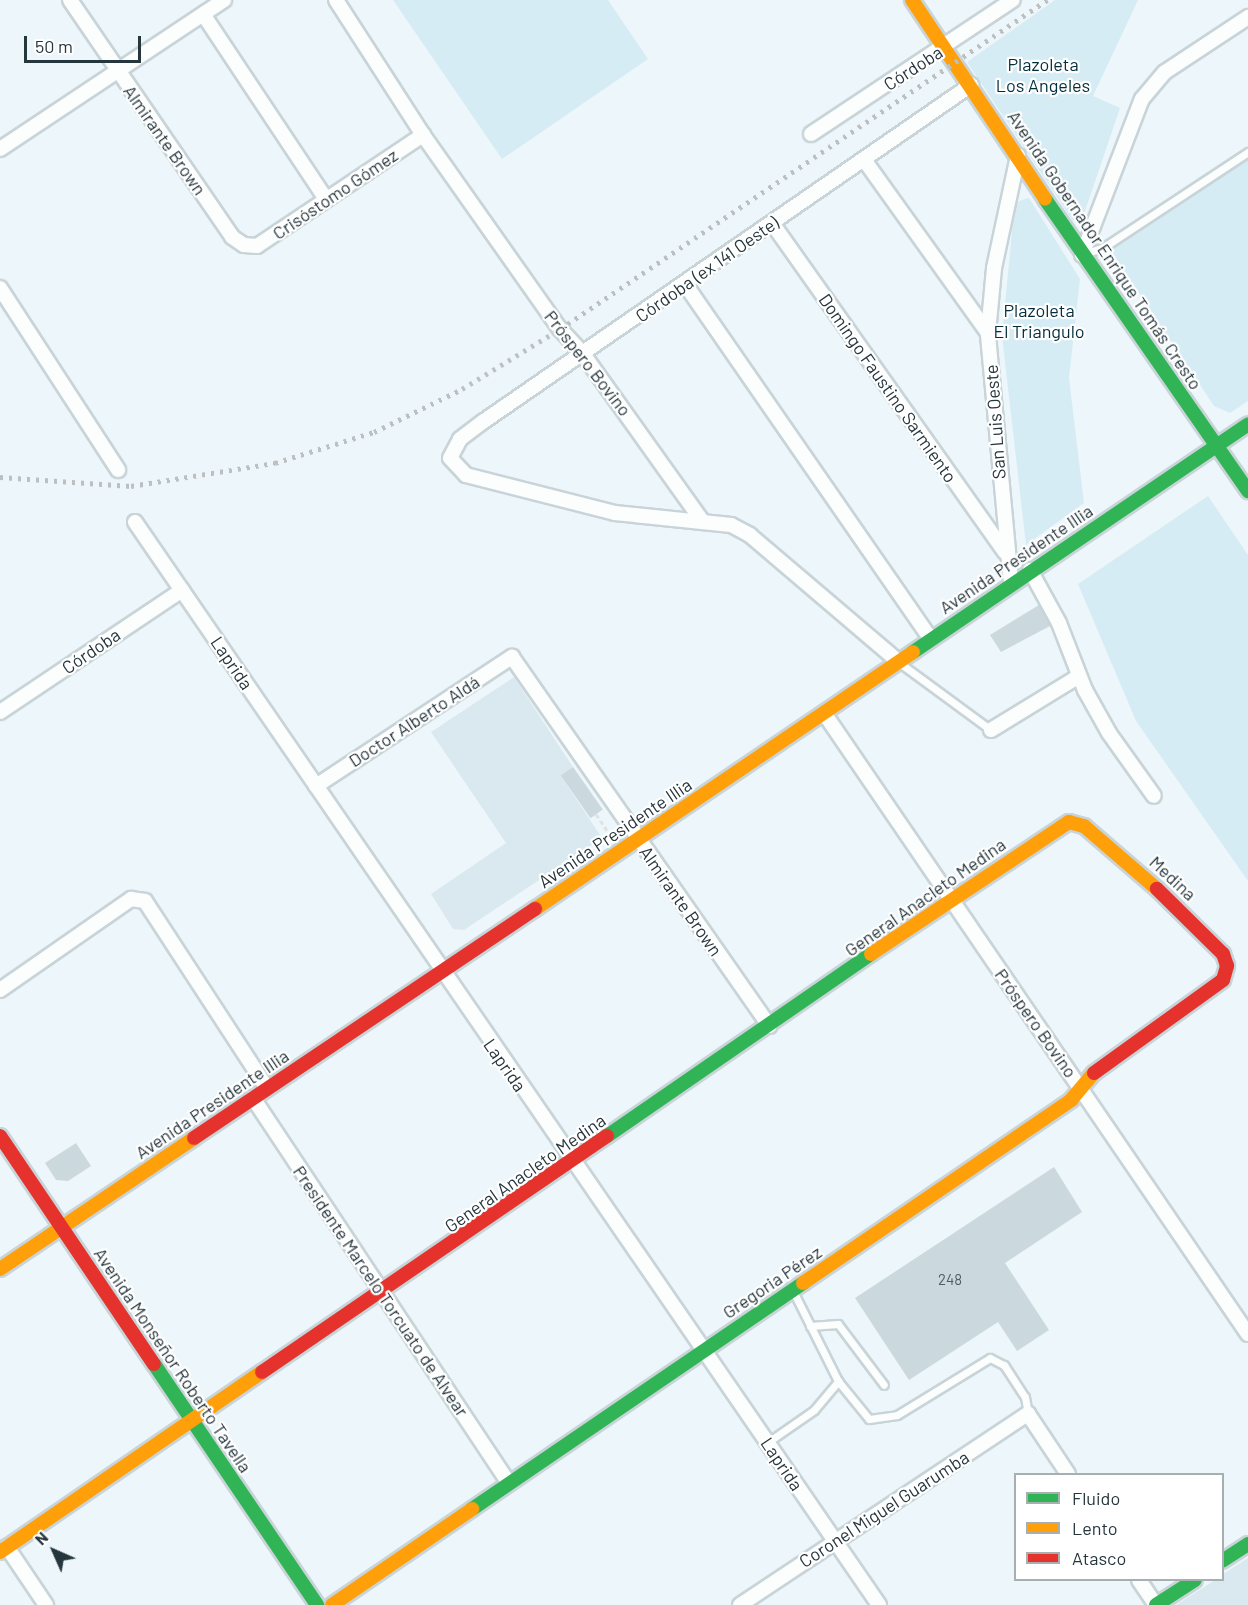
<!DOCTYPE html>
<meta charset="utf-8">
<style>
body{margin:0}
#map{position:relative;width:1248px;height:1605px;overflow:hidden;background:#edf6fa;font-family:Barlow,sans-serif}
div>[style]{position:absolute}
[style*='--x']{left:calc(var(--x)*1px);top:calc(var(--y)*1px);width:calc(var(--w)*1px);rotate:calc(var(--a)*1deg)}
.built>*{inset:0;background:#dae9ef}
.green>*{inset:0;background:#d6ecf5}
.building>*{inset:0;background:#cbd9de;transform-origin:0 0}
.path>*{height:3px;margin-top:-1.5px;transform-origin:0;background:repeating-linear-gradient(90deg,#dfe2e3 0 4.5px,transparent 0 7.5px)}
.roads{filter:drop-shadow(2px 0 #c8d4d8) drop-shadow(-2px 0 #c8d4d8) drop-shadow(0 2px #c8d4d8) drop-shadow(0 -2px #c8d4d8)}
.lane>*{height:7px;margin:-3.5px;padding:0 3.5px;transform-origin:3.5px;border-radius:3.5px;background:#fcfefe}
.street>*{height:14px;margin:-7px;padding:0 7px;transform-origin:7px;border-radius:7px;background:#fcfefe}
.fast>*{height:14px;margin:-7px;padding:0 7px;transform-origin:7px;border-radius:7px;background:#30b455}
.slow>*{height:14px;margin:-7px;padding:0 7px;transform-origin:7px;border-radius:7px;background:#ff9f0a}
.jam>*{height:14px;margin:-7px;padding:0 7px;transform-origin:7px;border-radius:7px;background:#e5322d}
.rail>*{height:4.5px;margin-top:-2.25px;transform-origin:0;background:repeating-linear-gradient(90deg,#bdc0c1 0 3px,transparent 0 9px)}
span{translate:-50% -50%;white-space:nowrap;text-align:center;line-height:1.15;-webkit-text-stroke:4.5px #fff;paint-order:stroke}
.number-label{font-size:15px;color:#4f5f65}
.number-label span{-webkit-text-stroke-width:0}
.park-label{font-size:18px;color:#012e3c}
.street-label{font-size:18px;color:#26363d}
.legend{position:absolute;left:1014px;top:1473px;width:210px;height:108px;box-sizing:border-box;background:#fff;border:2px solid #a8afb1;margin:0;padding:8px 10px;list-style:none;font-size:18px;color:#26363d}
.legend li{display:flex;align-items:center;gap:12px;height:30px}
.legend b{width:30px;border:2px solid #a8afb1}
.north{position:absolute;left:24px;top:1521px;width:60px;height:60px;-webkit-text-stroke:4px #fff;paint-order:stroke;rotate:315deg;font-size:16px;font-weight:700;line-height:24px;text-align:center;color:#26363d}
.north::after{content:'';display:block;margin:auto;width:21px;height:27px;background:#26363d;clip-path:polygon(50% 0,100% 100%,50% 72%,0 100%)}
.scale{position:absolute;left:24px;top:36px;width:117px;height:27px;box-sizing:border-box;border:3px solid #26363d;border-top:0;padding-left:8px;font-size:18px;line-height:21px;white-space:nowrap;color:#26363d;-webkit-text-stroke:4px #fff;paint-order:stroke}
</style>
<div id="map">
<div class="built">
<div style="clip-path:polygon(514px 677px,573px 767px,561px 776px,602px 838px,464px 930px,453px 929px,431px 894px,506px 843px,431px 732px)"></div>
<div style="clip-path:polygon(1248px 1558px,1248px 1605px,1176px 1605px,1215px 1580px,1222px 1580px,1223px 1574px)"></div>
</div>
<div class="green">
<div style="clip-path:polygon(393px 0,608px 0,648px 59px,502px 159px)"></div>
<div style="clip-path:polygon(1055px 0,1138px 0,1093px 96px,1120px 108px,1083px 217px,1073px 221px,967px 62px)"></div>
<div style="clip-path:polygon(1248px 157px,1248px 401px,1230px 413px,1214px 406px,1109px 248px)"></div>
<div style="clip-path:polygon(1029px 198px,1080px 279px,1069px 378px,1084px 503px,1026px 545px,1002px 336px,1014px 210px,1019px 201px)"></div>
<div style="clip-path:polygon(1208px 496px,1248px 555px,1248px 881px,1136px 721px,1078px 584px)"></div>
</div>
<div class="building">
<div style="clip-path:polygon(1039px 605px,1050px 626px,1001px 652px,990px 635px)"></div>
<div style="left:573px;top:767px;width:52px;height:15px;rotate:55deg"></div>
<div style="clip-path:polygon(76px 1143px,91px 1166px,68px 1181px,56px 1180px,45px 1163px)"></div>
<div style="clip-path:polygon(1054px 1167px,1082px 1212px,1005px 1263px,1049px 1330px,1017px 1351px,998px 1322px,909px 1380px,855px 1298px)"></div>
</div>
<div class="path">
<div style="--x:596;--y:814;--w:29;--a:56"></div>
</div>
<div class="roads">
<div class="lane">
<div style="--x:1084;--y:254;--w:21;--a:-19"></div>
<div style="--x:1104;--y:247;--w:173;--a:-33.4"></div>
<div style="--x:901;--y:664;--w:112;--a:36.3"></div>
<div style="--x:793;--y:1291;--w:101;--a:63.4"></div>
<div style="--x:838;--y:1381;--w:49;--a:50.8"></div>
<div style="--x:869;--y:1419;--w:28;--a:-8"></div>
<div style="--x:897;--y:1415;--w:109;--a:-31.5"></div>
<div style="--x:990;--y:1358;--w:16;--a:27"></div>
<div style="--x:1004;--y:1365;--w:38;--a:57"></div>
<div style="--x:1025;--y:1397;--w:17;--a:80"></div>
<div style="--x:810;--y:1326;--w:28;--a:-4"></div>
<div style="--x:838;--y:1324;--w:76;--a:53"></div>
<div style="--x:768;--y:1442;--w:56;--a:-34.8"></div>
<div style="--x:814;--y:1410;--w:38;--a:-50"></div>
</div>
<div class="street">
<div style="--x:70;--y:0;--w:287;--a:55.6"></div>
<div style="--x:232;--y:237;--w:14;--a:34"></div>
<div style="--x:244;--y:245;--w:13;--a:4"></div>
<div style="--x:257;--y:246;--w:200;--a:-33.8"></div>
<div style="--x:336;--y:0;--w:161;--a:57.2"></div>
<div style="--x:423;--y:135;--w:237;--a:54.8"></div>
<div style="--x:560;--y:329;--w:34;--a:47"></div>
<div style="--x:583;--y:354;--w:206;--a:54.5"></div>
<div style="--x:203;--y:14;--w:222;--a:56.4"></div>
<div style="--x:811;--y:134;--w:242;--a:-33.6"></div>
<div style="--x:0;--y:149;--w:269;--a:-33.6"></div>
<div style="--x:865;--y:161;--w:211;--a:54.4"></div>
<div style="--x:772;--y:223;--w:403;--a:54.7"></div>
<div style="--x:1082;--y:255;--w:167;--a:-69"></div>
<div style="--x:1142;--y:99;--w:35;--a:-50"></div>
<div style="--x:1165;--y:72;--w:100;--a:-33.5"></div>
<div style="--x:685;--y:284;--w:432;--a:55.3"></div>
<div style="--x:0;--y:288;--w:217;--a:57"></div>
<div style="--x:135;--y:522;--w:1314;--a:55.51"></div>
<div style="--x:1030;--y:570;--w:60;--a:61.3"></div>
<div style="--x:1059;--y:623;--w:72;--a:68.8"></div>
<div style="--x:1085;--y:690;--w:49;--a:60.8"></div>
<div style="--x:1109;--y:733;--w:77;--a:54.5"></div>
<div style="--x:1011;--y:583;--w:251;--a:-95.3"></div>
<div style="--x:988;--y:333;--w:65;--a:-84.7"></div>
<div style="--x:994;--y:268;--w:115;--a:-77.9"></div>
<div style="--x:899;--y:662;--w:196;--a:-139.6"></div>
<div style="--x:750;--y:535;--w:21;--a:-152"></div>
<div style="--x:731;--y:525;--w:117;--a:-174.1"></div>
<div style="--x:615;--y:513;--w:154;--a:-165.7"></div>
<div style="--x:466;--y:475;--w:23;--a:-133"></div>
<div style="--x:450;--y:458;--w:21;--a:-62"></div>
<div style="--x:460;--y:439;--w:30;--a:-37"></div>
<div style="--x:484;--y:421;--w:592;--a:-34.6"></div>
<div style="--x:0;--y:712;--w:219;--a:-33.8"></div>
<div style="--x:824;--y:713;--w:752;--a:55.68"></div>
<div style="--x:991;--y:730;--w:103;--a:-31.5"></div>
<div style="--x:316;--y:786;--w:235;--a:-33.4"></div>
<div style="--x:512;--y:657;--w:450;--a:55.1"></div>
<div style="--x:0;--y:990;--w:160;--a:-34.8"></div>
<div style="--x:131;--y:899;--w:14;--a:8"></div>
<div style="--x:145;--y:901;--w:223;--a:56.9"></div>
<div style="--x:253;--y:1098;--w:462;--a:56.4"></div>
<div style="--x:7;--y:1547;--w:70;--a:56.1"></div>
<div style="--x:1139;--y:1580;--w:30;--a:56"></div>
<div style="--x:740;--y:1605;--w:346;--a:-33.6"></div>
<div style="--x:1028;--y:1414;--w:72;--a:56.3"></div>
</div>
<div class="fast">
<div style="--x:1045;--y:199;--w:356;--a:55.2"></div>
<div style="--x:913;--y:652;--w:405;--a:-34.2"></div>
<div style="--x:607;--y:1136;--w:321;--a:-34.6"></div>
<div style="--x:154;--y:1364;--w:291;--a:55.9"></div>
<div style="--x:472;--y:1509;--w:401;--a:-34.3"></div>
<div style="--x:1222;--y:1561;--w:31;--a:-33"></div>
<div style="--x:1156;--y:1605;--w:46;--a:-32.7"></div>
</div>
<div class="slow">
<div style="--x:912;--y:0;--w:239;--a:56.2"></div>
<div style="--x:535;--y:909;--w:457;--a:-34.2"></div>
<div style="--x:871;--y:954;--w:238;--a:-33.7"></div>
<div style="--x:1069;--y:822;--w:16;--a:15"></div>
<div style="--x:1084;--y:826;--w:96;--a:40.8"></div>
<div style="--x:0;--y:1269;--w:234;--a:-34"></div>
<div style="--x:803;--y:1283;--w:325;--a:-34.3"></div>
<div style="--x:1071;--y:1100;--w:35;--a:-50"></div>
<div style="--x:0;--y:1552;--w:318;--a:-34.5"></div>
<div style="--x:332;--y:1605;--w:170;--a:-34.4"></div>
</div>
<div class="jam">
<div style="--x:1094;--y:1073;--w:159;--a:-35.8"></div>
<div style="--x:1223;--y:980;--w:15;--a:-74"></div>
<div style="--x:1227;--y:966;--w:13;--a:-108"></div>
<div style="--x:1223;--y:954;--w:93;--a:-135.4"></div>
<div style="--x:0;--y:1136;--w:275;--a:56"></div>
<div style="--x:194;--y:1138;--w:411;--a:-33.9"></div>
<div style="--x:262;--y:1372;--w:418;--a:-34.4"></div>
</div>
</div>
<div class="rail">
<div style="--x:0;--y:477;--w:131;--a:3.9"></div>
<div style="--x:131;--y:486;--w:146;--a:-9.1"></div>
<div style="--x:275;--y:463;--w:104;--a:-17.4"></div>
<div style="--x:374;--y:432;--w:98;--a:-26"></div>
<div style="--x:462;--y:389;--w:115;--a:-31.5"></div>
<div style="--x:560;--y:329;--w:588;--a:-34.04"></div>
</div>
<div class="number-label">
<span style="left:950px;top:1280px">248</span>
</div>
<div class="park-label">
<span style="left:1043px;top:75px">Plazoleta<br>Los Angeles</span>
<span style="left:1039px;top:321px">Plazoleta<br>El Triangulo</span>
</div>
<div class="street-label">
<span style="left:913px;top:68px;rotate:-33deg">Córdoba</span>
<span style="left:165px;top:140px;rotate:55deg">Almirante Brown</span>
<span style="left:335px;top:194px;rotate:-34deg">Crisóstomo Gómez</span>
<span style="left:1105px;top:250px;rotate:56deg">Avenida Gobernador Enrique Tomás Cresto</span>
<span style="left:707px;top:269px;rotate:-35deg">Córdoba (ex 141 Oeste)</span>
<span style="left:588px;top:363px;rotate:52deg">Próspero Bovino</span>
<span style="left:888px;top:388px;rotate:55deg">Domingo Faustino Sarmiento</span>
<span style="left:995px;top:422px;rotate:-94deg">San Luis Oeste</span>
<span style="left:1016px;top:559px;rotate:-34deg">Avenida Presidente Illia</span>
<span style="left:91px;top:651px;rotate:-34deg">Córdoba</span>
<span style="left:232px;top:663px;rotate:56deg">Laprida</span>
<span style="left:414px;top:721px;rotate:-33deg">Doctor Alberto Aldá</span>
<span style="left:615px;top:833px;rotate:-34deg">Avenida Presidente Illia</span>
<span style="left:1173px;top:878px;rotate:43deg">Medina</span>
<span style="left:925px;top:897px;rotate:-35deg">General Anacleto Medina</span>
<span style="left:681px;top:901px;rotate:55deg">Almirante Brown</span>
<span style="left:1036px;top:1023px;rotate:55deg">Próspero Bovino</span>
<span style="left:505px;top:1065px;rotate:55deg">Laprida</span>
<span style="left:212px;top:1104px;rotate:-34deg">Avenida Presidente Illia</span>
<span style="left:525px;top:1173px;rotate:-35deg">General Anacleto Medina</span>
<span style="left:772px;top:1282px;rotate:-34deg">Gregoria Pérez</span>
<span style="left:381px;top:1291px;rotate:56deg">Presidente Marcelo Torcuato de Alvear</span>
<span style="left:173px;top:1360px;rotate:56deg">Avenida Monseñor Roberto Tavella</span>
<span style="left:782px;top:1464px;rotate:56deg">Laprida</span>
<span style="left:884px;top:1509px;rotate:-33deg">Coronel Miguel Guarumba</span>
</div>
<ul class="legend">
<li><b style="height:8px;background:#30b455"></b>Fluido</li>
<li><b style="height:8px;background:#ff9f0a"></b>Lento</li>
<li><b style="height:8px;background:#e5322d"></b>Atasco</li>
</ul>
<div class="north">N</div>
<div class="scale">50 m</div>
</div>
